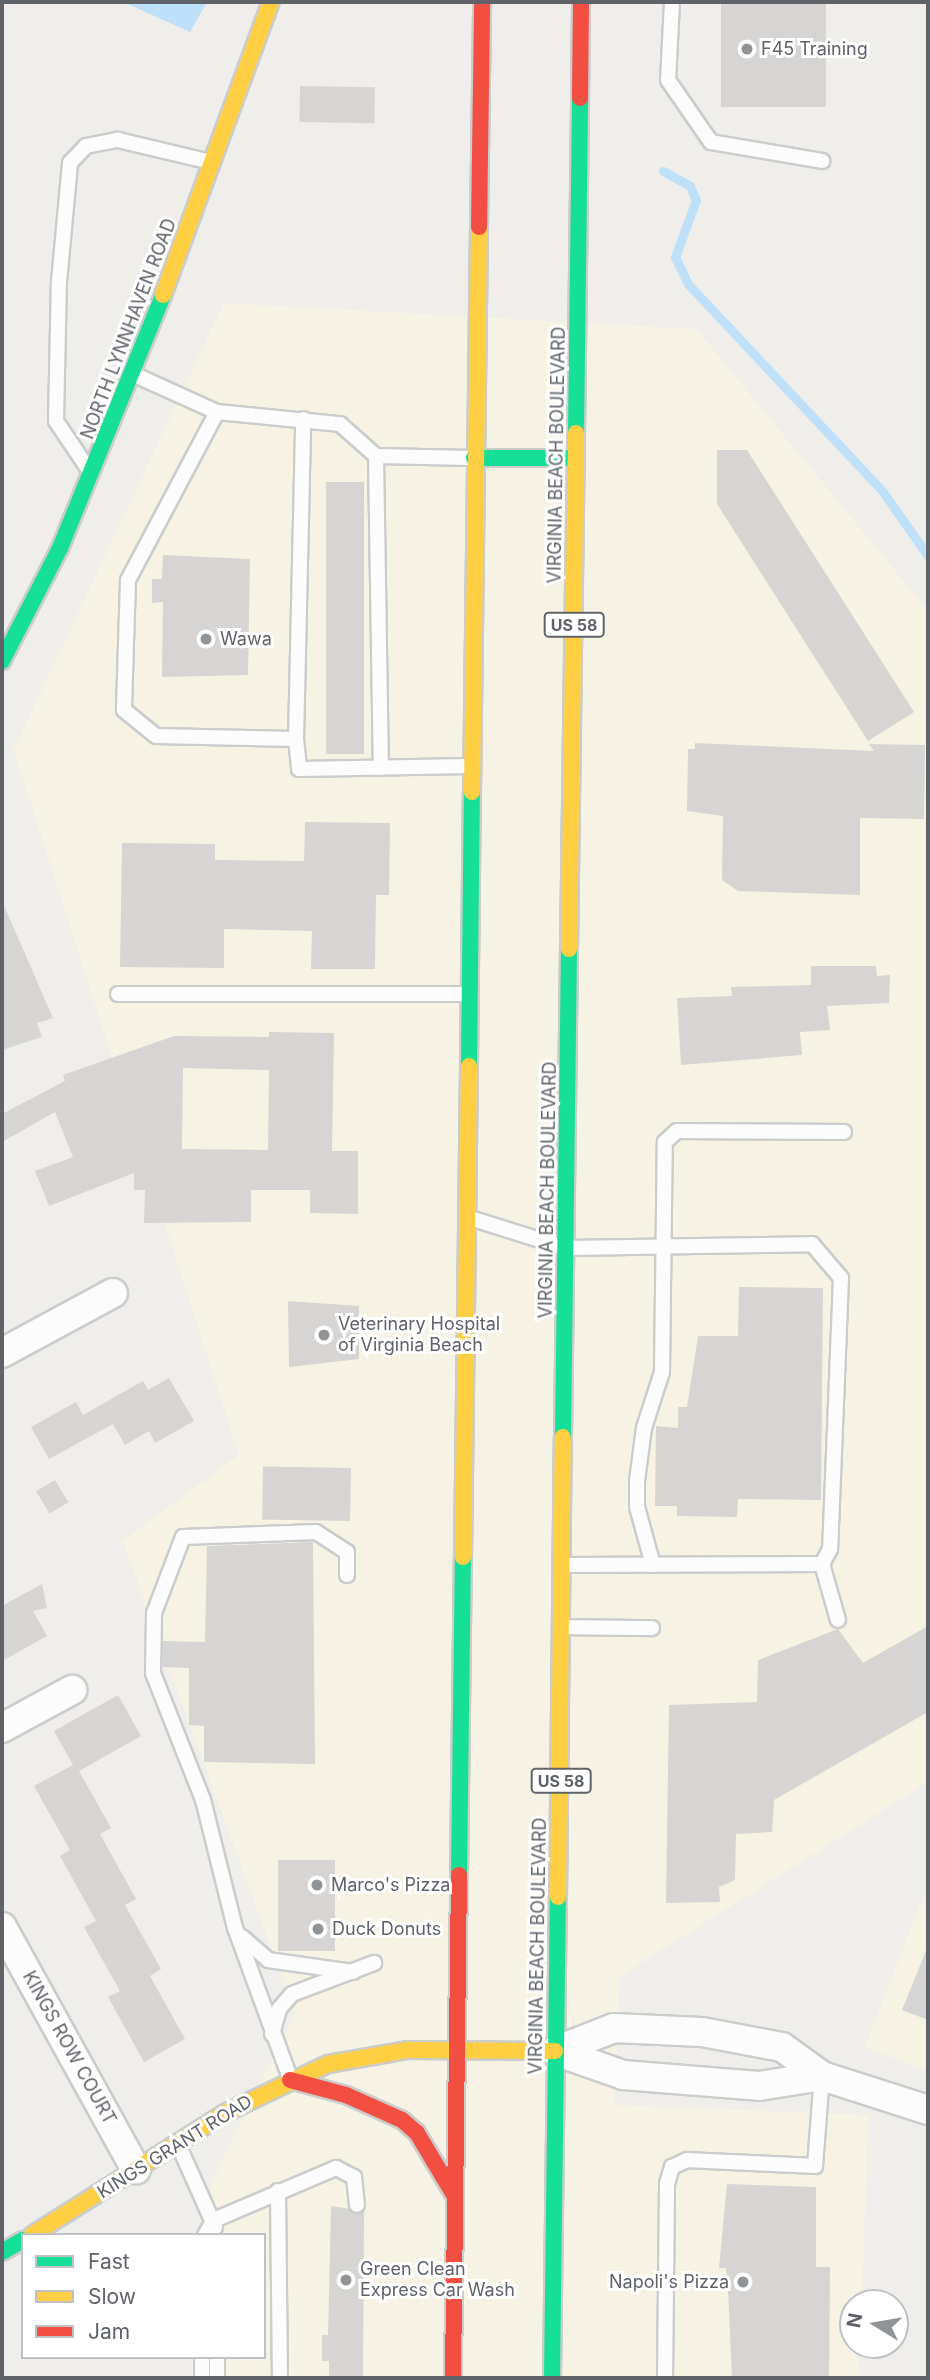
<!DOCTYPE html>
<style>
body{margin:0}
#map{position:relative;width:930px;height:2380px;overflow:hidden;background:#efeeea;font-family:Inter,sans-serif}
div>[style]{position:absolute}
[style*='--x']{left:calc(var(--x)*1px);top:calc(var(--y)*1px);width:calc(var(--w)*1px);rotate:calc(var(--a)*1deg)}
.commercial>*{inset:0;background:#f7f3e4}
.water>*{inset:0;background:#bfe0f9}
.stream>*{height:9px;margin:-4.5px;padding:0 4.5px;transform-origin:4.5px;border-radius:4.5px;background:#bfe0f9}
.building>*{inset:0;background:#d6d5d3;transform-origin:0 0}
.roads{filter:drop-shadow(2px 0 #cbcccc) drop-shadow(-2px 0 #cbcccc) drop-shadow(0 2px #cbcccc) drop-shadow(0 -2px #cbcccc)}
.lane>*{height:14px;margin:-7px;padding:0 7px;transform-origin:7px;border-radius:7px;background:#fdfcfc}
.street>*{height:28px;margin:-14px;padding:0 14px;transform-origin:14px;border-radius:14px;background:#fdfcfc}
.fast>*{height:16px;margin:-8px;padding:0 8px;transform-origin:8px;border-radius:8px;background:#16e098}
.slow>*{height:16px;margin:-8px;padding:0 8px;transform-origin:8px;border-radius:8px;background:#ffcf43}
.jam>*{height:16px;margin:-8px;padding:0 8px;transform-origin:8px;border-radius:8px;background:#f24e42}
.dots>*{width:19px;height:19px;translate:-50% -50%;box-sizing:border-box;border:4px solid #fff;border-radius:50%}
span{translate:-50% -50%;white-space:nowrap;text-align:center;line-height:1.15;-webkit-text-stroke:6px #fff;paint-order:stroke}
.shield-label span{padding:2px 5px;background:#fff;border:2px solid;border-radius:5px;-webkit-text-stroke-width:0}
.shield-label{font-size:16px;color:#5f6368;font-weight:700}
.poi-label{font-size:18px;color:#5f6368}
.left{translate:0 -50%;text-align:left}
.right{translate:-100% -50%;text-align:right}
.street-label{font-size:18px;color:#5f6368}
.frame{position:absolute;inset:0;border:4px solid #5f6368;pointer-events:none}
.legend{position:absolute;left:21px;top:2233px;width:245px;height:126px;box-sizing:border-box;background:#fff;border:2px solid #bfc1c3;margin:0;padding:9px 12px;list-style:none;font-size:21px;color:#5f6368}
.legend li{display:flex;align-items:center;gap:14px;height:35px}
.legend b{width:35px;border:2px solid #bfc1c3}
.north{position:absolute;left:839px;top:2289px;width:70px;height:70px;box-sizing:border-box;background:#fff;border:2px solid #bfc1c3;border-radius:50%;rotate:281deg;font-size:19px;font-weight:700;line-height:28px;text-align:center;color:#5f6368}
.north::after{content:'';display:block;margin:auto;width:24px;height:32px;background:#919496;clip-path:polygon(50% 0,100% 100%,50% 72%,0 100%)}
</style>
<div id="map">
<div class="commercial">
<div style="clip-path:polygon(224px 303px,696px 329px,928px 611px,928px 1782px,620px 1976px,614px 2105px,868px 2115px,862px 2303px,853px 2303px,860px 2378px,199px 2378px,200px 2357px,264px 2357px,264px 2235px,208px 2235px,211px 2184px,295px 2013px,123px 1541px,239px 1455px,14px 750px)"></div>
<div style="clip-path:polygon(928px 1884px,928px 2072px,865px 2047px)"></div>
</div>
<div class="water">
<div style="clip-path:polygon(123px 2px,207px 2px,190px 32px)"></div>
</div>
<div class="stream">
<div style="--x:663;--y:171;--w:31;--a:29"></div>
<div style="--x:690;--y:186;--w:15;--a:67"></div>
<div style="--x:696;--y:200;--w:61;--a:110.2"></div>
<div style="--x:675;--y:257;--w:30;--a:64"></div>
<div style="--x:688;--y:284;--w:285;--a:46.8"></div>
<div style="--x:883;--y:492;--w:78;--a:54.9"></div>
</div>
<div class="building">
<div style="left:721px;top:2px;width:105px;height:105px"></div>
<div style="left:300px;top:86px;width:75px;height:36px;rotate:1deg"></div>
<div style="clip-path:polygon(717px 450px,747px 450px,914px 712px,868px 741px,717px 504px)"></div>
<div style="left:326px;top:482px;width:38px;height:272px"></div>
<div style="clip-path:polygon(163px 555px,250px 559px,248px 675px,162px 677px,163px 602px,152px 603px,152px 579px,162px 579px)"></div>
<div style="clip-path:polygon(695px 743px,874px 751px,869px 744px,925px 745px,924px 819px,860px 818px,860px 895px,738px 891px,722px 880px,723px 816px,687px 811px,688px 749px,695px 749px)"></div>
<div style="clip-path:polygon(305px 822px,390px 823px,389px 895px,376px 895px,375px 969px,311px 969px,312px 931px,224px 929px,224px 968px,120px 967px,122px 843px,215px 844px,215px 860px,304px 861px)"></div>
<div style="clip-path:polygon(2px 901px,53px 1018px,37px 1023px,42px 1037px,2px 1050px)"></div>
<div style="clip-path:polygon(811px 966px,876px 966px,877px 976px,890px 975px,889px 1003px,827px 1006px,830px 1030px,800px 1032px,802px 1055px,681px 1065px,677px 998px,732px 996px,731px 987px,811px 985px)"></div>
<div style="clip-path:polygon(evenodd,269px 1032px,334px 1033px,332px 1151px,358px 1151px,358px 1214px,310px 1213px,310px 1190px,251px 1190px,251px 1222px,144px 1223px,145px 1190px,134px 1190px,134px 1173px,49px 1206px,35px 1171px,73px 1157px,55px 1112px,2px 1142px,2px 1114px,65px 1081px,63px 1075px,174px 1036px,269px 1037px,269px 1032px,183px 1068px,269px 1070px,268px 1150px,182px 1149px,183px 1068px)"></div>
<div style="clip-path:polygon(739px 1287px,823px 1288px,821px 1500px,738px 1499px,737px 1517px,677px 1516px,677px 1506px,655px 1506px,656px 1426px,678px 1428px,678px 1407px,687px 1407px,698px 1336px,738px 1336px)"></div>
<div style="clip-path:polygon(288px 1301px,359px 1306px,359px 1359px,289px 1367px)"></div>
<div style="clip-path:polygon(169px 1378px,194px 1421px,155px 1443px,149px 1431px,125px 1445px,113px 1424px,49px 1459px,31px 1427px,76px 1402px,83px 1415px,143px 1381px,148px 1390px)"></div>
<div style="left:351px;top:1468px;width:53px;height:88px;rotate:91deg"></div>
<div style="left:55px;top:1480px;width:26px;height:22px;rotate:59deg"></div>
<div style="clip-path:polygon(313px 1542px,315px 1764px,204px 1762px,204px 1726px,189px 1725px,189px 1668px,163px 1667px,163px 1641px,205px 1642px,207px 1546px)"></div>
<div style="clip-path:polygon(42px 1584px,47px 1608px,33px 1611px,47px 1636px,2px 1661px,2px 1606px)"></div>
<div style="clip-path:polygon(928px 1626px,928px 1712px,774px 1800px,772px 1832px,736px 1834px,735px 1880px,719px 1887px,720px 1902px,666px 1903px,669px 1705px,757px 1702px,758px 1660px,838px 1629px,863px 1663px)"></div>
<div style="clip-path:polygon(118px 1695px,141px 1736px,79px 1771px,111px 1828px,100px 1834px,136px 1899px,125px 1905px,161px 1969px,150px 1976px,185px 2039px,144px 2062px,108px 1997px,120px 1991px,84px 1927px,96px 1921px,60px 1856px,70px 1850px,34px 1786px,73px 1765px,54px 1731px)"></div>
<div style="left:278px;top:1860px;width:57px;height:91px"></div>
<div style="clip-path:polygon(927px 1948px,928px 1948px,928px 2020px,902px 2010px)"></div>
<div style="clip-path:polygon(727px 2184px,816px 2187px,816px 2267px,830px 2267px,829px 2378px,732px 2378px,728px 2289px,726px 2268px,719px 2268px)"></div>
<div style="clip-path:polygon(331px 2206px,364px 2211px,363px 2378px,329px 2378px,329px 2361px,322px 2361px,322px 2335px,328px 2335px)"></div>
</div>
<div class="roads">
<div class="lane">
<div style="--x:672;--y:2;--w:78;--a:92.9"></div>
<div style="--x:668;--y:80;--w:75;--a:55.3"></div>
<div style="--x:711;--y:142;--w:113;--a:9.7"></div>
<div style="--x:135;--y:375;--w:90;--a:24.3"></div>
<div style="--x:217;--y:412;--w:124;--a:5.6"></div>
<div style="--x:340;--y:424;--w:48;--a:41.6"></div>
<div style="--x:376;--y:456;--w:96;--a:1.2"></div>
<div style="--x:217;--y:412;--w:190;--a:117.9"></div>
<div style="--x:128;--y:580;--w:130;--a:91.8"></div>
<div style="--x:124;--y:710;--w:41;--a:39.1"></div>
<div style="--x:156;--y:736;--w:140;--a:1.2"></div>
<div style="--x:296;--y:739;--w:30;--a:84"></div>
<div style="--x:299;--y:769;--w:171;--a:-1"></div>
<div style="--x:376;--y:456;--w:312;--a:89.1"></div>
<div style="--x:89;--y:470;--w:59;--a:-124"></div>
<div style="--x:56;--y:421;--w:139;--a:-88.8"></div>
<div style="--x:59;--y:282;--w:120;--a:-84.7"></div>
<div style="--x:70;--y:163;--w:23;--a:-47"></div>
<div style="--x:86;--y:146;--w:33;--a:-11"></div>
<div style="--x:118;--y:140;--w:96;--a:13.3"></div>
<div style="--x:296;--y:739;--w:320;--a:-88.7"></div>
<div style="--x:118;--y:994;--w:350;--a:0"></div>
<div style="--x:470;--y:1218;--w:101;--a:17.4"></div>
<div style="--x:566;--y:1248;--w:246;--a:-0.9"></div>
<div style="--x:812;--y:1244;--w:45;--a:49.5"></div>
<div style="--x:841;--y:1278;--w:271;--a:92.3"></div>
<div style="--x:830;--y:1549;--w:17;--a:118"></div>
<div style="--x:822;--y:1564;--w:257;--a:179.8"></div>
<div style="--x:822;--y:1564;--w:58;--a:74.1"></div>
<div style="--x:653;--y:1565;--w:60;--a:-105.4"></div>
<div style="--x:637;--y:1507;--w:26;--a:-90"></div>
<div style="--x:637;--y:1481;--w:53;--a:-82.5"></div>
<div style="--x:644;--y:1428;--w:59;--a:-72.2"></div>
<div style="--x:662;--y:1372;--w:230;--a:-89.3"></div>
<div style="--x:665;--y:1142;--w:16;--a:-43"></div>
<div style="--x:677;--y:1131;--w:167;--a:0.3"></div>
<div style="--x:564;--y:1627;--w:88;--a:0.7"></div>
<div style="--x:242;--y:1937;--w:35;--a:41"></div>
<div style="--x:268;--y:1960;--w:86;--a:8"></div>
<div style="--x:272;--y:2034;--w:26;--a:-74"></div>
<div style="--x:279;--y:2009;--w:20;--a:-49"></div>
<div style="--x:292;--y:1994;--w:88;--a:-20.7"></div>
<div style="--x:290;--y:2078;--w:160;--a:-110.1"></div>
<div style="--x:235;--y:1928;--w:132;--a:-104"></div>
<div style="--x:203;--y:1800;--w:136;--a:-111.5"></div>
<div style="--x:153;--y:1673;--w:60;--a:-89"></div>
<div style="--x:154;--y:1613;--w:81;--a:-69.1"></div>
<div style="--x:183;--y:1537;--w:133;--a:-2.2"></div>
<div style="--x:316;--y:1532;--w:37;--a:33"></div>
<div style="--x:347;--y:1552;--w:23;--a:90"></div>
<div style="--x:178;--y:2144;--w:91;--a:66"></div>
<div style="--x:278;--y:2191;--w:187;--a:89.4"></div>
<div style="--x:205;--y:2235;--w:17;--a:-59"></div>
<div style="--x:214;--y:2220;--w:133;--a:-23.1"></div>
<div style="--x:336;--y:2168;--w:20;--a:27"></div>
<div style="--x:354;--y:2177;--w:28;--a:84"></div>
<div style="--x:217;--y:2357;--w:21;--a:90"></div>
<div style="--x:202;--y:2378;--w:21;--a:-90"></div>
<div style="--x:665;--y:2378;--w:194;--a:-89.4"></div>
<div style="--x:667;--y:2184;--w:18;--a:-74"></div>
<div style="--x:672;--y:2167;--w:17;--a:-25"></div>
<div style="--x:687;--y:2160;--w:128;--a:2.7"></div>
<div style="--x:815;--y:2166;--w:90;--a:-85.6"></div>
</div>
<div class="street">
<div style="--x:2;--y:1353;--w:126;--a:-28.4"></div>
<div style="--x:2;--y:1728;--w:80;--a:-28.5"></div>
<div style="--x:2;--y:1927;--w:277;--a:61.1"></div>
<div style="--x:555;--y:2051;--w:63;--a:-21.3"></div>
<div style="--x:614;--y:2028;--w:88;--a:2.6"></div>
<div style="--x:702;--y:2032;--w:81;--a:10.6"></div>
<div style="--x:782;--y:2047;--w:49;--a:35.9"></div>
<div style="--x:822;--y:2076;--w:111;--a:17.8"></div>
<div style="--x:555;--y:2051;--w:72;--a:19.4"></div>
<div style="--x:623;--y:2075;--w:136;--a:4.6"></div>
<div style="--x:759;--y:2086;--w:64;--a:-9"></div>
</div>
<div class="fast">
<div style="--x:576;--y:433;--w:335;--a:-89.3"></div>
<div style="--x:474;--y:458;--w:101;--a:0"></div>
<div style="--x:2;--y:661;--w:127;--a:-62.8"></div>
<div style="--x:60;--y:548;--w:273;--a:-67.8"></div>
<div style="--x:469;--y:1066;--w:274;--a:-89.4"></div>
<div style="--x:563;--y:1437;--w:488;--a:-89.3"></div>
<div style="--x:459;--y:1875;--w:318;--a:-89.3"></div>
<div style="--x:2;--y:2252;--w:24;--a:-30"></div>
<div style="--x:552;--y:2378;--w:481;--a:-89.3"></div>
</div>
<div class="slow">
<div style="--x:163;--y:295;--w:312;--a:-69.8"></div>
<div style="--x:472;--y:792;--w:565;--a:-89.29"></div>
<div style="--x:569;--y:949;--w:516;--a:-89.22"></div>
<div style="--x:463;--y:1557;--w:491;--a:-89.3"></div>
<div style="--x:558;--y:1897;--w:460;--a:-89.4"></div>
<div style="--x:32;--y:2235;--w:228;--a:-32.3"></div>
<div style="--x:225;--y:2113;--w:114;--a:-25.4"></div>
<div style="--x:328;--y:2064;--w:80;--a:-10"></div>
<div style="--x:407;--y:2050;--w:148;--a:0.4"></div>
</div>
<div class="jam">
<div style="--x:580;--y:98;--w:96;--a:-89.4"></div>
<div style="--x:479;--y:227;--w:225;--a:-89.2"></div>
<div style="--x:290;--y:2080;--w:58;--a:15"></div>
<div style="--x:346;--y:2095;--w:61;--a:24.1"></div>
<div style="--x:402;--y:2120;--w:20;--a:41"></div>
<div style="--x:417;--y:2133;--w:72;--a:59.2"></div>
<div style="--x:453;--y:2378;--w:503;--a:-89.32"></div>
</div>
</div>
<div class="dots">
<div style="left:747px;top:49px;background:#919496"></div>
<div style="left:206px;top:639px;background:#919496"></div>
<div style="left:324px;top:1335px;background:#919496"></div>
<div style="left:317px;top:1885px;background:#919496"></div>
<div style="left:318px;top:1929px;background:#919496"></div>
<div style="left:346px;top:2280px;background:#919496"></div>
<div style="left:743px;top:2282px;background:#919496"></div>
</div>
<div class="shield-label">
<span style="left:574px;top:625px">US 58</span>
<span style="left:561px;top:1781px">US 58</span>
</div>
<div class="poi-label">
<span class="left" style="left:761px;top:49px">F45 Training</span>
<span class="left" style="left:220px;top:639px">Wawa</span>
<span class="left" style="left:338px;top:1335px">Veterinary Hospital<br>of Virginia Beach</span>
<span class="left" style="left:331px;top:1885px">Marco's Pizza</span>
<span class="left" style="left:332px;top:1929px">Duck Donuts</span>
<span class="left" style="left:360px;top:2280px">Green Clean<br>Express Car Wash</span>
<span class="right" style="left:729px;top:2282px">Napoli's Pizza</span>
</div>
<div class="street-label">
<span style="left:129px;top:329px;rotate:-69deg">NORTH LYNNHAVEN ROAD</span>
<span style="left:557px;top:455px;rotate:-89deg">VIRGINIA BEACH BOULEVARD</span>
<span style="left:548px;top:1190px;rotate:-89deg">VIRGINIA BEACH BOULEVARD</span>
<span style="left:538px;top:1946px;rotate:-89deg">VIRGINIA BEACH BOULEVARD</span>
<span style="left:69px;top:2048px;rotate:61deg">KINGS ROW COURT</span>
<span style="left:175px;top:2147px;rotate:-32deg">KINGS GRANT ROAD</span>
</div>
<div class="frame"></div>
<ul class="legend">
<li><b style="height:9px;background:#16e098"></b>Fast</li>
<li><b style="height:9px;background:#ffcf43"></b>Slow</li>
<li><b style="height:9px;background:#f24e42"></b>Jam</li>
</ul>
<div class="north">N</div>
</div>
